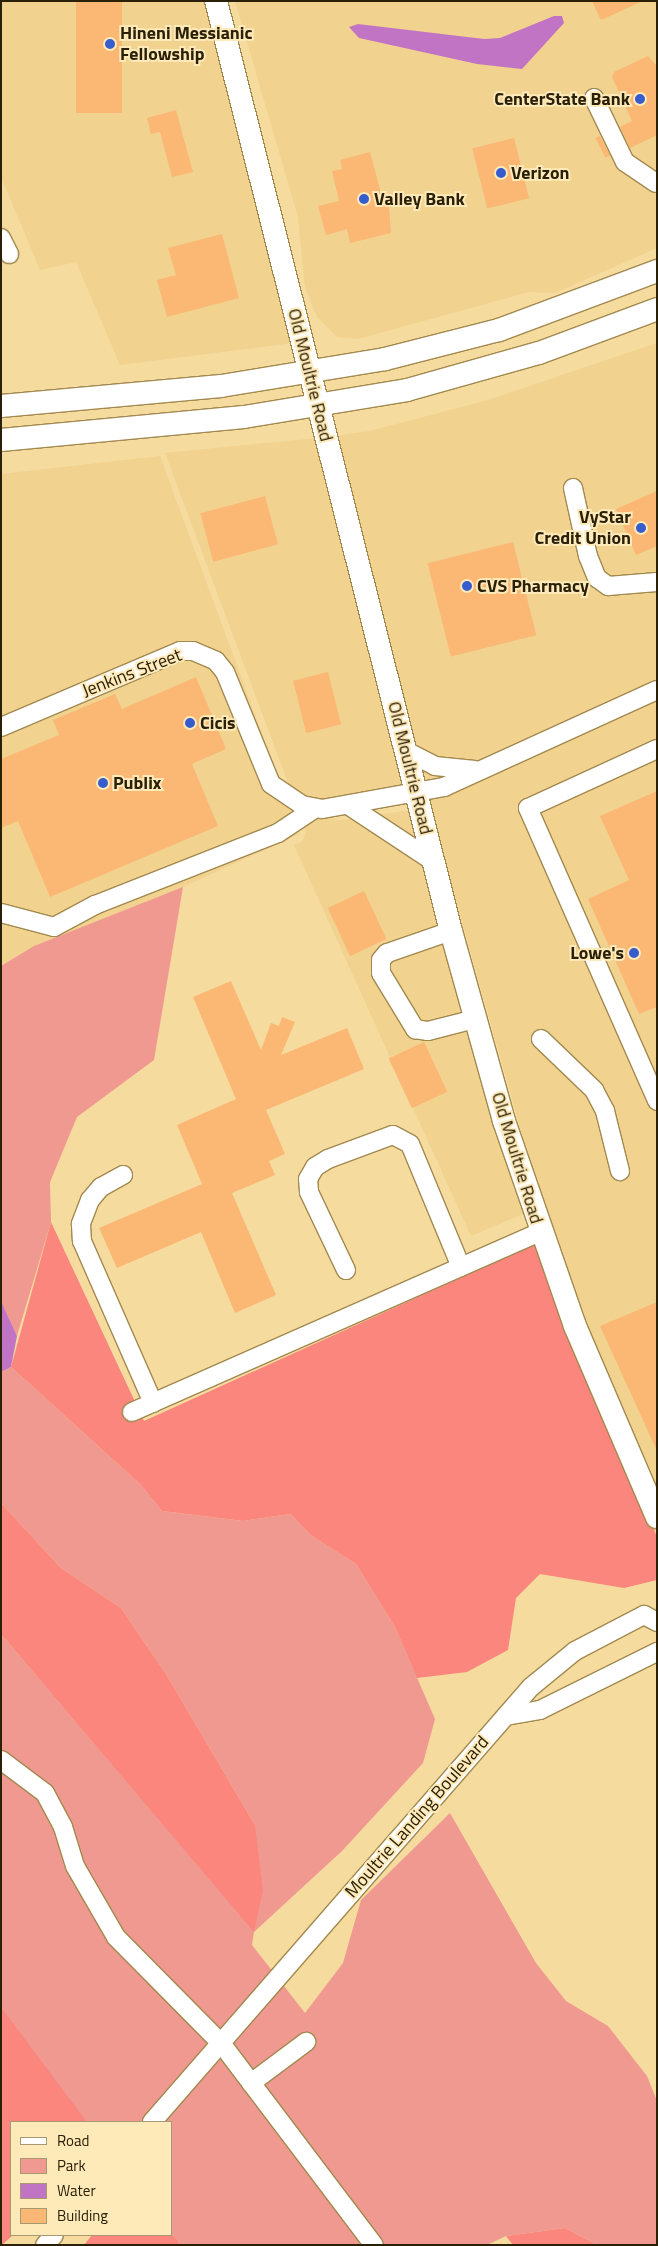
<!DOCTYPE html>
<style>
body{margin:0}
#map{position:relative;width:658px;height:2246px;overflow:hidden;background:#f6db9f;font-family:"Titillium Web",sans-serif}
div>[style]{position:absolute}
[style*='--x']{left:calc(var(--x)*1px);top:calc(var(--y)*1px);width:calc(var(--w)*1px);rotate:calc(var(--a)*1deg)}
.built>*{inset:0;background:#f1d28f}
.green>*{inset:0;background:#f09991}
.forest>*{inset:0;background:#fa867d}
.water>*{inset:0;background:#c274c4}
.building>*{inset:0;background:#fab874;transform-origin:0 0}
.roads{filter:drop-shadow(1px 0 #a2894f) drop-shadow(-1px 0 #a2894f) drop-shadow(0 1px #a2894f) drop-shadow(0 -1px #a2894f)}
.minor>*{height:18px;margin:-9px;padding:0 9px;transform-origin:9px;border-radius:9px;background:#fff}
.major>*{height:22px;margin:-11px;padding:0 11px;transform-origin:11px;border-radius:11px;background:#fff}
.dots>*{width:14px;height:14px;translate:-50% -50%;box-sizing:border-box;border:2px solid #fee9b9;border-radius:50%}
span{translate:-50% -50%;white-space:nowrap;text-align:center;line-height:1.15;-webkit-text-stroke:4px #fee9b9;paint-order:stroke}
.poi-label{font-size:18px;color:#2a2007;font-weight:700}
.left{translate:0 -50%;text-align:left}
.right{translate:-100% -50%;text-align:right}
.street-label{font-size:18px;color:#2a2007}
.frame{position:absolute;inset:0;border:2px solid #2a2007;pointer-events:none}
.legend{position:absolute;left:10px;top:2121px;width:162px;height:115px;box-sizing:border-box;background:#fee9b9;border:1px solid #a99972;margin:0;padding:6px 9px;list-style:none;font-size:15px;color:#2a2007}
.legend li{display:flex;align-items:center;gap:10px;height:25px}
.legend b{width:25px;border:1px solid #a99972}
</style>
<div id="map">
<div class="built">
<div style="clip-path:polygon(1px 1px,208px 1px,294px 343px,120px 365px,76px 262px,40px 270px,1px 177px)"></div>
<div style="clip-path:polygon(235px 1px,657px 1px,657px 248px,555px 293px,529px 292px,358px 339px,337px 337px,317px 317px,305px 288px,298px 217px)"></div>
<div style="clip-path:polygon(657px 343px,657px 1496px,551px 1237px,426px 794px,334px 436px,370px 431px,488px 400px)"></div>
<div style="clip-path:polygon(317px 438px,408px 791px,321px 801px,290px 788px,165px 453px)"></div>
<div style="clip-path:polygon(160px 456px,299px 834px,183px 887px,34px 946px,1px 966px,1px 474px)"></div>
<div style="clip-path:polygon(412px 810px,525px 1213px,471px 1236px,294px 845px,302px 842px,306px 832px,299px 814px,340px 820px)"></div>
</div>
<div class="green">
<div style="clip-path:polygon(183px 887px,154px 1060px,77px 1117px,50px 1182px,51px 1222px,17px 1336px,1px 1301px,1px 966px,34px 946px)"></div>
<div style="clip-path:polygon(11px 1367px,140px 1484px,162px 1511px,243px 1521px,290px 1514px,312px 1536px,356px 1564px,395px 1627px,435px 1719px,423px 1763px,342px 1851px,254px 1932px,252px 1945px,305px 2013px,343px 1963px,361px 1900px,450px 1813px,536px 1963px,566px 2001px,608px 2026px,647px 2076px,657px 2101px,657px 2245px,597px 2245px,565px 2228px,506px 2236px,487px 2245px,181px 2245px,171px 2233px,171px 2122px,87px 2122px,44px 2071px,1px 2007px,1px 1634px,254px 1931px,255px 1825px,166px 1674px,121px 1608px,61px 1568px,1px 1503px,1px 1372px)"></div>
</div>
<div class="forest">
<div style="clip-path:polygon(51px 1222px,144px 1421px,535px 1244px,657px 1537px,657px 1580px,624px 1588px,540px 1574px,516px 1598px,508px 1650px,467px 1672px,417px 1678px,395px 1627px,356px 1564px,312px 1536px,290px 1514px,243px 1521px,162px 1511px,140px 1484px,11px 1367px)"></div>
<div style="clip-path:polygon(1px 1503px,61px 1568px,121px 1608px,166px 1674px,255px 1825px,263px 1891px,254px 1932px,1px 1634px)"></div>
<div style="clip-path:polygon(1px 2007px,87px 2122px,11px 2122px,13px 2235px,2px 2245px)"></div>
<div style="clip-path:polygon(565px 2228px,597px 2245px,513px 2245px,506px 2236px)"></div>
<div style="clip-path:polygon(171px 2233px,181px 2245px,84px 2245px,92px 2235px)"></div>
</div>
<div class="water">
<div style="clip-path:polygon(554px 16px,562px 16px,564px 23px,522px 69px,477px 64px,359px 38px,349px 27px,358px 24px,484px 39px,500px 38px)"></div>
<div style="clip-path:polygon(1px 1301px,17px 1336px,11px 1367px,1px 1372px)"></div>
</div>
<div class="building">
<div style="left:76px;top:1px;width:46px;height:112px"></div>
<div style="clip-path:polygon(592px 1px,643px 1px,601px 20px)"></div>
<div style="clip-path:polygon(648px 56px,657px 66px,657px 135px,630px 148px,620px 127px,632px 121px,612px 77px,614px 72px)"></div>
<div style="clip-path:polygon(176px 110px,193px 172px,172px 177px,160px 132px,151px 134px,147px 118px)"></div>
<div style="left:600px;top:136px;width:22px;height:5px;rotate:63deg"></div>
<div style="left:514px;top:138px;width:62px;height:43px;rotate:76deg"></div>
<div style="clip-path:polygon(370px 152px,382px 197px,388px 196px,391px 233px,350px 243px,347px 229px,326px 235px,318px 206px,339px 201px,332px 171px,342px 169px,340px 160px)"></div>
<div style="clip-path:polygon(222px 234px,239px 298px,167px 317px,157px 280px,176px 275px,168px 248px)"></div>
<div style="clip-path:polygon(657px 491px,657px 546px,636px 555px,616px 509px)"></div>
<div style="left:265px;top:496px;width:50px;height:67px;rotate:75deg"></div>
<div style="left:513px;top:542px;width:96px;height:88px;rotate:76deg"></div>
<div style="left:328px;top:672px;width:54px;height:36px;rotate:76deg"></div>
<div style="clip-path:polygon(196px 677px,226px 749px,192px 764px,218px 826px,50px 897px,18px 821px,1px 828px,1px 759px,59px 735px,53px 720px,115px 694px,122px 709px)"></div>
<div style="clip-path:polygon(657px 791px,657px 1007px,639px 1014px,588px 899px,629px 880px,600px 816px)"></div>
<div style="left:364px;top:891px;width:53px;height:40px;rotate:65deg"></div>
<div style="clip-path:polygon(231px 981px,261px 1050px,271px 1023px,279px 1026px,282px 1017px,295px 1022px,281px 1055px,347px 1028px,364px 1069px,266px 1110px,285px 1154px,269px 1161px,275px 1175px,232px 1193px,276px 1295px,235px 1313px,201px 1232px,117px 1268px,99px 1228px,202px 1184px,177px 1125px,236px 1099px,193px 997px)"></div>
<div style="left:424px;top:1042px;width:55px;height:39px;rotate:65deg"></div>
<div style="clip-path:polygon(657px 1302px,657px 1451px,600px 1326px)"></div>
</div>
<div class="roads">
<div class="minor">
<div style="--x:594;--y:98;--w:71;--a:64.2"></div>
<div style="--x:625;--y:162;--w:37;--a:34"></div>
<div style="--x:1;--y:238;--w:18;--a:63"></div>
<div style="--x:573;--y:488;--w:70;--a:77.6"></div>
<div style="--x:588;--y:556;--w:24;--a:68"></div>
<div style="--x:597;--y:578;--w:14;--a:36"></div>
<div style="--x:608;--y:586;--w:49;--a:-4.7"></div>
<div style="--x:1;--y:727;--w:194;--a:-23"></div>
<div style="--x:180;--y:651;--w:13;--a:0"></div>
<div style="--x:193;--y:651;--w:25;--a:23"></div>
<div style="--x:216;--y:661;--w:14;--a:51"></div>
<div style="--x:225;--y:672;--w:121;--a:67.7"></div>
<div style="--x:271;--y:784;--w:37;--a:34"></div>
<div style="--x:302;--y:805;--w:20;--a:11"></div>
<div style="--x:322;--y:809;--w:124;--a:-10.2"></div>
<div style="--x:444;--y:787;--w:234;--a:-24.5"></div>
<div style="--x:657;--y:749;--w:142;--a:155.4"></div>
<div style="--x:528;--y:808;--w:320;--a:66.2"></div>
<div style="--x:406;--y:751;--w:33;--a:27"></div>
<div style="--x:435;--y:766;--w:40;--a:5.7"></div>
<div style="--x:348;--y:805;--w:103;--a:33.5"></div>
<div style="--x:1;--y:913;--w:55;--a:14.8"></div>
<div style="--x:54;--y:927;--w:47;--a:-28.2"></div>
<div style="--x:95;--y:905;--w:197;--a:-21.5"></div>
<div style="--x:278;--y:833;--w:43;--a:-33.7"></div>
<div style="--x:451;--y:931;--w:68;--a:161"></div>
<div style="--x:387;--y:953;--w:9;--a:131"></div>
<div style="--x:381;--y:960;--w:13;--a:90"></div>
<div style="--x:381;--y:973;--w:66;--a:58.7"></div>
<div style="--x:415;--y:1029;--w:13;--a:9"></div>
<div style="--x:428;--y:1031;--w:49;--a:-14.3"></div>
<div style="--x:541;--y:1039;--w:74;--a:43.9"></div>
<div style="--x:594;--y:1090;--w:24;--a:62"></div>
<div style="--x:605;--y:1111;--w:62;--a:76"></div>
<div style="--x:123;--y:1175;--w:25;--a:151"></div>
<div style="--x:101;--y:1187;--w:17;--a:130"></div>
<div style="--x:90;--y:1200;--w:26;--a:111"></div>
<div style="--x:81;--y:1224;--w:17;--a:87"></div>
<div style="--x:82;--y:1241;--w:177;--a:66.3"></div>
<div style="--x:346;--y:1270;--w:86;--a:-115.4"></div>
<div style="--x:309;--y:1192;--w:13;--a:-94"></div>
<div style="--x:308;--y:1179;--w:14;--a:-60"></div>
<div style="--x:315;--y:1167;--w:15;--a:-32"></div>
<div style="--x:328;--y:1159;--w:69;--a:-20.3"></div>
<div style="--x:393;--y:1135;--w:19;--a:28"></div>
<div style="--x:410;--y:1144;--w:133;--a:67.5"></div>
<div style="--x:132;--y:1412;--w:446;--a:-23.8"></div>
<div style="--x:506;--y:1716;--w:35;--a:-10"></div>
<div style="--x:540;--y:1710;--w:131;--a:-26.4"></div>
<div style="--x:1;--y:1760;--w:55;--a:36.9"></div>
<div style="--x:45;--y:1793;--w:38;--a:62"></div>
<div style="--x:63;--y:1827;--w:41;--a:72.9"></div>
<div style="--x:75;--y:1866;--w:82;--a:60"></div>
<div style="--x:116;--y:1937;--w:149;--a:45.3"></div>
<div style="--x:221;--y:2043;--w:253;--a:52.9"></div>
<div style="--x:251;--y:2083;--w:69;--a:-36.7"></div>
<div style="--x:152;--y:2122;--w:577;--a:-48.94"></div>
<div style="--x:531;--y:1687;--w:57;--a:-39.3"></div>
<div style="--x:575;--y:1651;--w:78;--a:-27.6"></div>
<div style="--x:644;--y:1615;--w:15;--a:28"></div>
<div style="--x:45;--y:2245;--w:13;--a:-48"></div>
</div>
<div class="major">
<div style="--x:216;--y:1;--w:959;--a:75.82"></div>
<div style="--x:451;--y:931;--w:197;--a:74.4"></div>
<div style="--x:504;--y:1121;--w:217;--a:70.9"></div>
<div style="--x:575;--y:1326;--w:208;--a:66.8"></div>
<div style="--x:1;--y:406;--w:221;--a:-5.2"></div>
<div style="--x:221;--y:386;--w:166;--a:-9.3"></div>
<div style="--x:385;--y:359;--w:118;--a:-14.3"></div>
<div style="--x:499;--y:330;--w:169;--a:-20.5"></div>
<div style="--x:1;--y:440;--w:244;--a:-5.4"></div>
<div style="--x:244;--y:417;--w:165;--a:-9.4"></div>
<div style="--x:407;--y:390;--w:137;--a:-15.7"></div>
<div style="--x:539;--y:353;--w:126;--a:-20.4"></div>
</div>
</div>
<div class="dots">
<div style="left:110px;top:44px;background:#365ccd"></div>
<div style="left:640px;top:99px;background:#365ccd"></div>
<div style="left:501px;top:173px;background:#365ccd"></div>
<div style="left:364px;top:199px;background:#365ccd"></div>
<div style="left:641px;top:528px;background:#365ccd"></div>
<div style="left:467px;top:586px;background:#365ccd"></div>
<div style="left:190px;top:723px;background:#365ccd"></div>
<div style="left:103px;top:783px;background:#365ccd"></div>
<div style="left:634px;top:953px;background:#365ccd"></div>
</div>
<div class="poi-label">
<span class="left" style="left:120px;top:44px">Hineni Messianic<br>Fellowship</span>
<span class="right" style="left:630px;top:99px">CenterState Bank</span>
<span class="left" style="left:511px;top:173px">Verizon</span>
<span class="left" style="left:374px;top:199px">Valley Bank</span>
<span class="right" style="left:631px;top:528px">VyStar<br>Credit Union</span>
<span class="left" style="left:477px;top:586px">CVS Pharmacy</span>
<span class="left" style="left:200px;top:723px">Cicis</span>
<span class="left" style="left:113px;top:783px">Publix</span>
<span class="right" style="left:624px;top:953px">Lowe's</span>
</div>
<div class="street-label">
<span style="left:310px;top:375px;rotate:76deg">Old Moultrie Road</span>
<span style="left:132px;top:673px;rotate:-21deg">Jenkins Street</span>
<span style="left:410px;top:768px;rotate:76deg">Old Moultrie Road</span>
<span style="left:517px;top:1158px;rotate:73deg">Old Moultrie Road</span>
<span style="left:417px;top:1817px;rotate:-49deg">Moultrie Landing Boulevard</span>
</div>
<div class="frame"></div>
<ul class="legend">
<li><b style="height:6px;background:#fff"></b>Road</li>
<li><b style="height:14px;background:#f09991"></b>Park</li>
<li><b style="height:14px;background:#c274c4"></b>Water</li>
<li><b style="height:14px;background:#fab874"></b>Building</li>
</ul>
</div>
